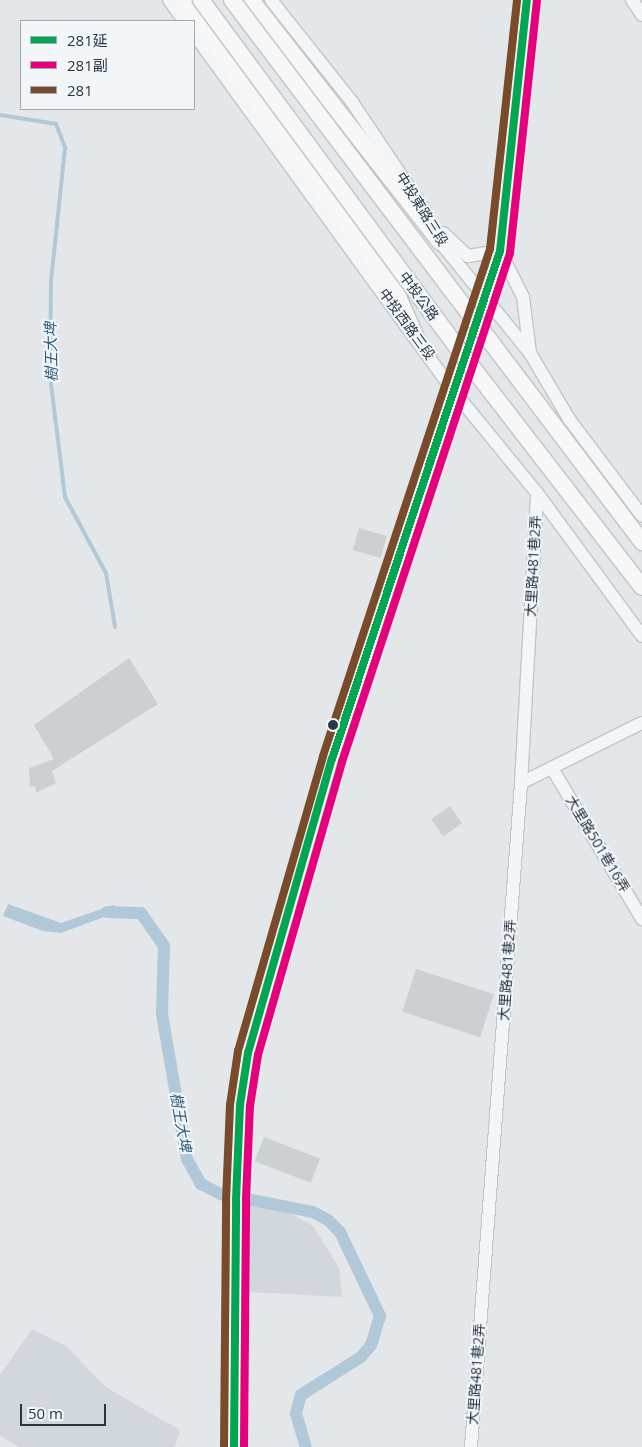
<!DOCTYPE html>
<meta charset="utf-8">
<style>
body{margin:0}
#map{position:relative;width:642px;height:1447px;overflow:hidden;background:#e4e7ea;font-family:"Open Sans","Noto Sans TC",sans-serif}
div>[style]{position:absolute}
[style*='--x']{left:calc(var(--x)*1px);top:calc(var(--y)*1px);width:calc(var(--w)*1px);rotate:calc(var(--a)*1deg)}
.built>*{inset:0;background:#d2d7dd}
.water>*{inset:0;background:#b0c8d7}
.stream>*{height:4px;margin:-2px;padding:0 2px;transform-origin:2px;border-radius:2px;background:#b0c8d7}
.canal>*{height:12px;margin:-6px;padding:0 6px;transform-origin:6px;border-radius:6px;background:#b0c8d7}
.building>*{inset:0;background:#cdcfd2;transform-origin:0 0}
.roads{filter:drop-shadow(1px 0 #c2c5c8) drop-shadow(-1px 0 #c2c5c8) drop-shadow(0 1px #c2c5c8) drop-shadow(0 -1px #c2c5c8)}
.minor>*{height:12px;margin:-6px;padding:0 6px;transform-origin:6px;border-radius:6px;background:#f3f5f6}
.major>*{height:16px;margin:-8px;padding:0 8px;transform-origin:8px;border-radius:8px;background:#f7f7f8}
.bridges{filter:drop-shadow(1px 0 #c0c4c8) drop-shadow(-1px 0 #c0c4c8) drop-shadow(0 1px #c0c4c8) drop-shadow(0 -1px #c0c4c8)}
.major-bridge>*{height:16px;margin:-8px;padding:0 8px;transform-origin:8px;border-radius:8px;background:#f7f7f8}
.bus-1>*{height:8px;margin:-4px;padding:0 4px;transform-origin:4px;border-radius:4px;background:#00a651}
.bus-2>*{height:8px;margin:-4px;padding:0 4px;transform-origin:4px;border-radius:4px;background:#e5007d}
.bus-3>*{height:8px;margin:-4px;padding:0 4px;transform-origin:4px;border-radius:4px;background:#7a4b2a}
.dots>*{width:14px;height:14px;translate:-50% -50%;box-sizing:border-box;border:2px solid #f2f6f9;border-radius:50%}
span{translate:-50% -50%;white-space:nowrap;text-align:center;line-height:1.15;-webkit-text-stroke:4px #f2f6f9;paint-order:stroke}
.street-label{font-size:14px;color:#283746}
.water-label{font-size:15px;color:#2e5c7e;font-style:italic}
.legend{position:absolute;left:20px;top:20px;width:175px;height:90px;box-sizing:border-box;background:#f2f6f9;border:1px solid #a1aab1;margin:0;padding:6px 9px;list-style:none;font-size:15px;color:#283746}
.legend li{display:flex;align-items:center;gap:10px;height:25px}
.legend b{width:25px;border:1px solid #a1aab1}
.scale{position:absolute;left:20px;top:1404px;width:86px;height:22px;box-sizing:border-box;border:2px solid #283746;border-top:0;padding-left:6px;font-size:15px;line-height:18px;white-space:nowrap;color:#283746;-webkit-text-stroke:4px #f2f6f9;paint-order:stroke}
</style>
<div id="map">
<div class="built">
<div style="clip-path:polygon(248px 1204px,286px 1211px,313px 1226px,339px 1267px,342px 1297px,249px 1292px)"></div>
<div style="clip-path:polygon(32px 1329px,65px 1345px,107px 1388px,180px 1430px,175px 1447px,19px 1447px,0 1436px,0 1375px)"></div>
</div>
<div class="water">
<div style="clip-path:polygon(8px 904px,61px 923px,113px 905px,123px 910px,61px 933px,43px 931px,3px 916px)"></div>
</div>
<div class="stream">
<div style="--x:0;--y:115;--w:57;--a:9.1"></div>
<div style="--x:56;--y:124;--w:26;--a:69"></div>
<div style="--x:65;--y:148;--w:135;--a:96"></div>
<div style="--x:51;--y:282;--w:94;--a:90.6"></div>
<div style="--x:50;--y:376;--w:122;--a:82.9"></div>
<div style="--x:65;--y:497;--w:86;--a:61.7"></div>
<div style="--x:106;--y:573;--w:55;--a:80.5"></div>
</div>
<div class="canal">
<div style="--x:107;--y:912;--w:34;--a:2"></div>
<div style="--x:141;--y:913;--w:40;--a:55.1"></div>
<div style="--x:164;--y:946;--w:68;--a:91.7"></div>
<div style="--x:162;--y:1014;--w:147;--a:80.2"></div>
<div style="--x:187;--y:1159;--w:29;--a:61"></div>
<div style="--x:201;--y:1184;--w:22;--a:27"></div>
<div style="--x:221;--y:1194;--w:94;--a:11.1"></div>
<div style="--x:313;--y:1212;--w:17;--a:28"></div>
<div style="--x:328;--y:1220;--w:17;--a:45"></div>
<div style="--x:340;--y:1232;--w:93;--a:64.5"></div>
<div style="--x:380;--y:1316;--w:30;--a:107"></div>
<div style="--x:371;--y:1345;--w:16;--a:130"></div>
<div style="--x:361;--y:1357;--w:71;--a:147.7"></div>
<div style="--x:301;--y:1395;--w:19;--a:106"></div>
<div style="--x:296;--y:1413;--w:35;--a:74"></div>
</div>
<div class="building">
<div style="left:359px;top:528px;width:29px;height:23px;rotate:16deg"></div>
<div style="clip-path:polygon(129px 658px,158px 704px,52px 771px,56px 783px,36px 793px,35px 786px,30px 787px,29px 768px,54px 759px,34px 725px)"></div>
<div style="left:450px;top:806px;width:21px;height:23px;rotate:55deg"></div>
<div style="left:416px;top:969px;width:82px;height:45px;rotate:18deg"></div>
<div style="left:264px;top:1137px;width:60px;height:26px;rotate:21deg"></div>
</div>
<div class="roads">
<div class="minor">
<div style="--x:169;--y:0;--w:26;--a:54"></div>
<div style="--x:271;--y:0;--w:130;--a:51.5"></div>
<div style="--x:352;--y:102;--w:131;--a:56.2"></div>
<div style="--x:425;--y:211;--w:34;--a:64"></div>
<div style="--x:440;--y:242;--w:143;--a:51"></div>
<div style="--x:530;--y:353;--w:77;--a:59.4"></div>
<div style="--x:569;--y:419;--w:121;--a:53"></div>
<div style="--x:632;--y:0;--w:18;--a:56"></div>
<div style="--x:194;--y:34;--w:445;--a:54"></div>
<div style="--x:456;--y:394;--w:128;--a:50.7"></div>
<div style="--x:537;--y:493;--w:177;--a:53.7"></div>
<div style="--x:443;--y:233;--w:34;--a:43"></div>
<div style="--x:468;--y:256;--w:32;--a:-9"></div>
<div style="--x:500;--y:251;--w:51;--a:63.4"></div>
<div style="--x:523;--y:297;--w:56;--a:82.9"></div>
<div style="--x:553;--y:770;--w:174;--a:59.1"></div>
<div style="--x:521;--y:783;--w:135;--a:-26.4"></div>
<div style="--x:234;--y:1447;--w:247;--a:-89.5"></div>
<div style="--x:236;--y:1200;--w:95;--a:-87.6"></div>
<div style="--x:240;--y:1105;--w:53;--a:-81.3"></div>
<div style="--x:248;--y:1053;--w:306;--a:-74.1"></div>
<div style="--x:332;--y:759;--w:535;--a:-71.7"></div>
<div style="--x:500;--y:251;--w:252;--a:-83.9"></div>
<div style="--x:471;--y:1447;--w:666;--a:-85.69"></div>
<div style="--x:521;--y:783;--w:290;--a:-86.8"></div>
</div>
<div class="major">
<div style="--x:183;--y:0;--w:359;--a:53.8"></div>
<div style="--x:395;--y:290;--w:49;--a:66"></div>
<div style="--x:251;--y:0;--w:307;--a:52"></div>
</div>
</div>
<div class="bridges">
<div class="major-bridge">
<div style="--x:201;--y:0;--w:445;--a:53.6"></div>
<div style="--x:465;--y:358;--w:289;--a:52.3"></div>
<div style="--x:232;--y:0;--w:680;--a:52.89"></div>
</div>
</div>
<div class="bus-1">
<div style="--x:234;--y:1447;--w:247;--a:-89.5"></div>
<div style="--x:236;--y:1200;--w:95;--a:-87.6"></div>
<div style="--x:240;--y:1105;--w:53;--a:-81.3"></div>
<div style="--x:248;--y:1053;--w:306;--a:-74.1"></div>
<div style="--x:332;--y:759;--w:535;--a:-71.7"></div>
<div style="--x:500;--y:251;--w:252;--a:-83.9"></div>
</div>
<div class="bus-2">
<div style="--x:244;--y:1447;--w:247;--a:-89.5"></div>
<div style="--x:246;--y:1200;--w:94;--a:-87.6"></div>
<div style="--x:250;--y:1106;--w:52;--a:-81.1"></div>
<div style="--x:258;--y:1055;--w:305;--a:-74"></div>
<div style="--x:342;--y:762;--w:536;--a:-71.73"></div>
<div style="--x:510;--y:253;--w:253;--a:-83.9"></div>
</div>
<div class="bus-3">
<div style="--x:224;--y:1447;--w:247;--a:-89.5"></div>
<div style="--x:226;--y:1200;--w:95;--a:-87.6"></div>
<div style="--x:230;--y:1105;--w:55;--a:-81.6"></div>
<div style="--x:238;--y:1051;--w:307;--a:-73.9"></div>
<div style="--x:323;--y:756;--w:534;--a:-71.77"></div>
<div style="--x:490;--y:249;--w:250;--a:-83.8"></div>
</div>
<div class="dots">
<div style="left:333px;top:725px;background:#283746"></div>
</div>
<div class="street-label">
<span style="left:422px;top:209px;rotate:58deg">中投東路三段</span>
<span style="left:419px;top:296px;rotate:54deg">中投公路</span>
<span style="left:407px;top:324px;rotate:54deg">中投西路三段</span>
<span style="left:533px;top:566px;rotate:-87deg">大里路481巷2弄</span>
<span style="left:598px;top:844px;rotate:59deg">大里路501巷16弄</span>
<span style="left:507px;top:970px;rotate:-86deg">大里路481巷2弄</span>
<span style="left:476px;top:1374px;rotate:-86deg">大里路481巷2弄</span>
</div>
<div class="water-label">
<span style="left:51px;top:352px;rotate:-91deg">樹王大埤</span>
<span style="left:181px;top:1122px;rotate:80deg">樹王大埤</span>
</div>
<ul class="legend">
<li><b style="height:6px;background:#00a651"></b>281延</li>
<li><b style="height:6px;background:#e5007d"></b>281副</li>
<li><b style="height:6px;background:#7a4b2a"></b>281</li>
</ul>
<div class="scale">50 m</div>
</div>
